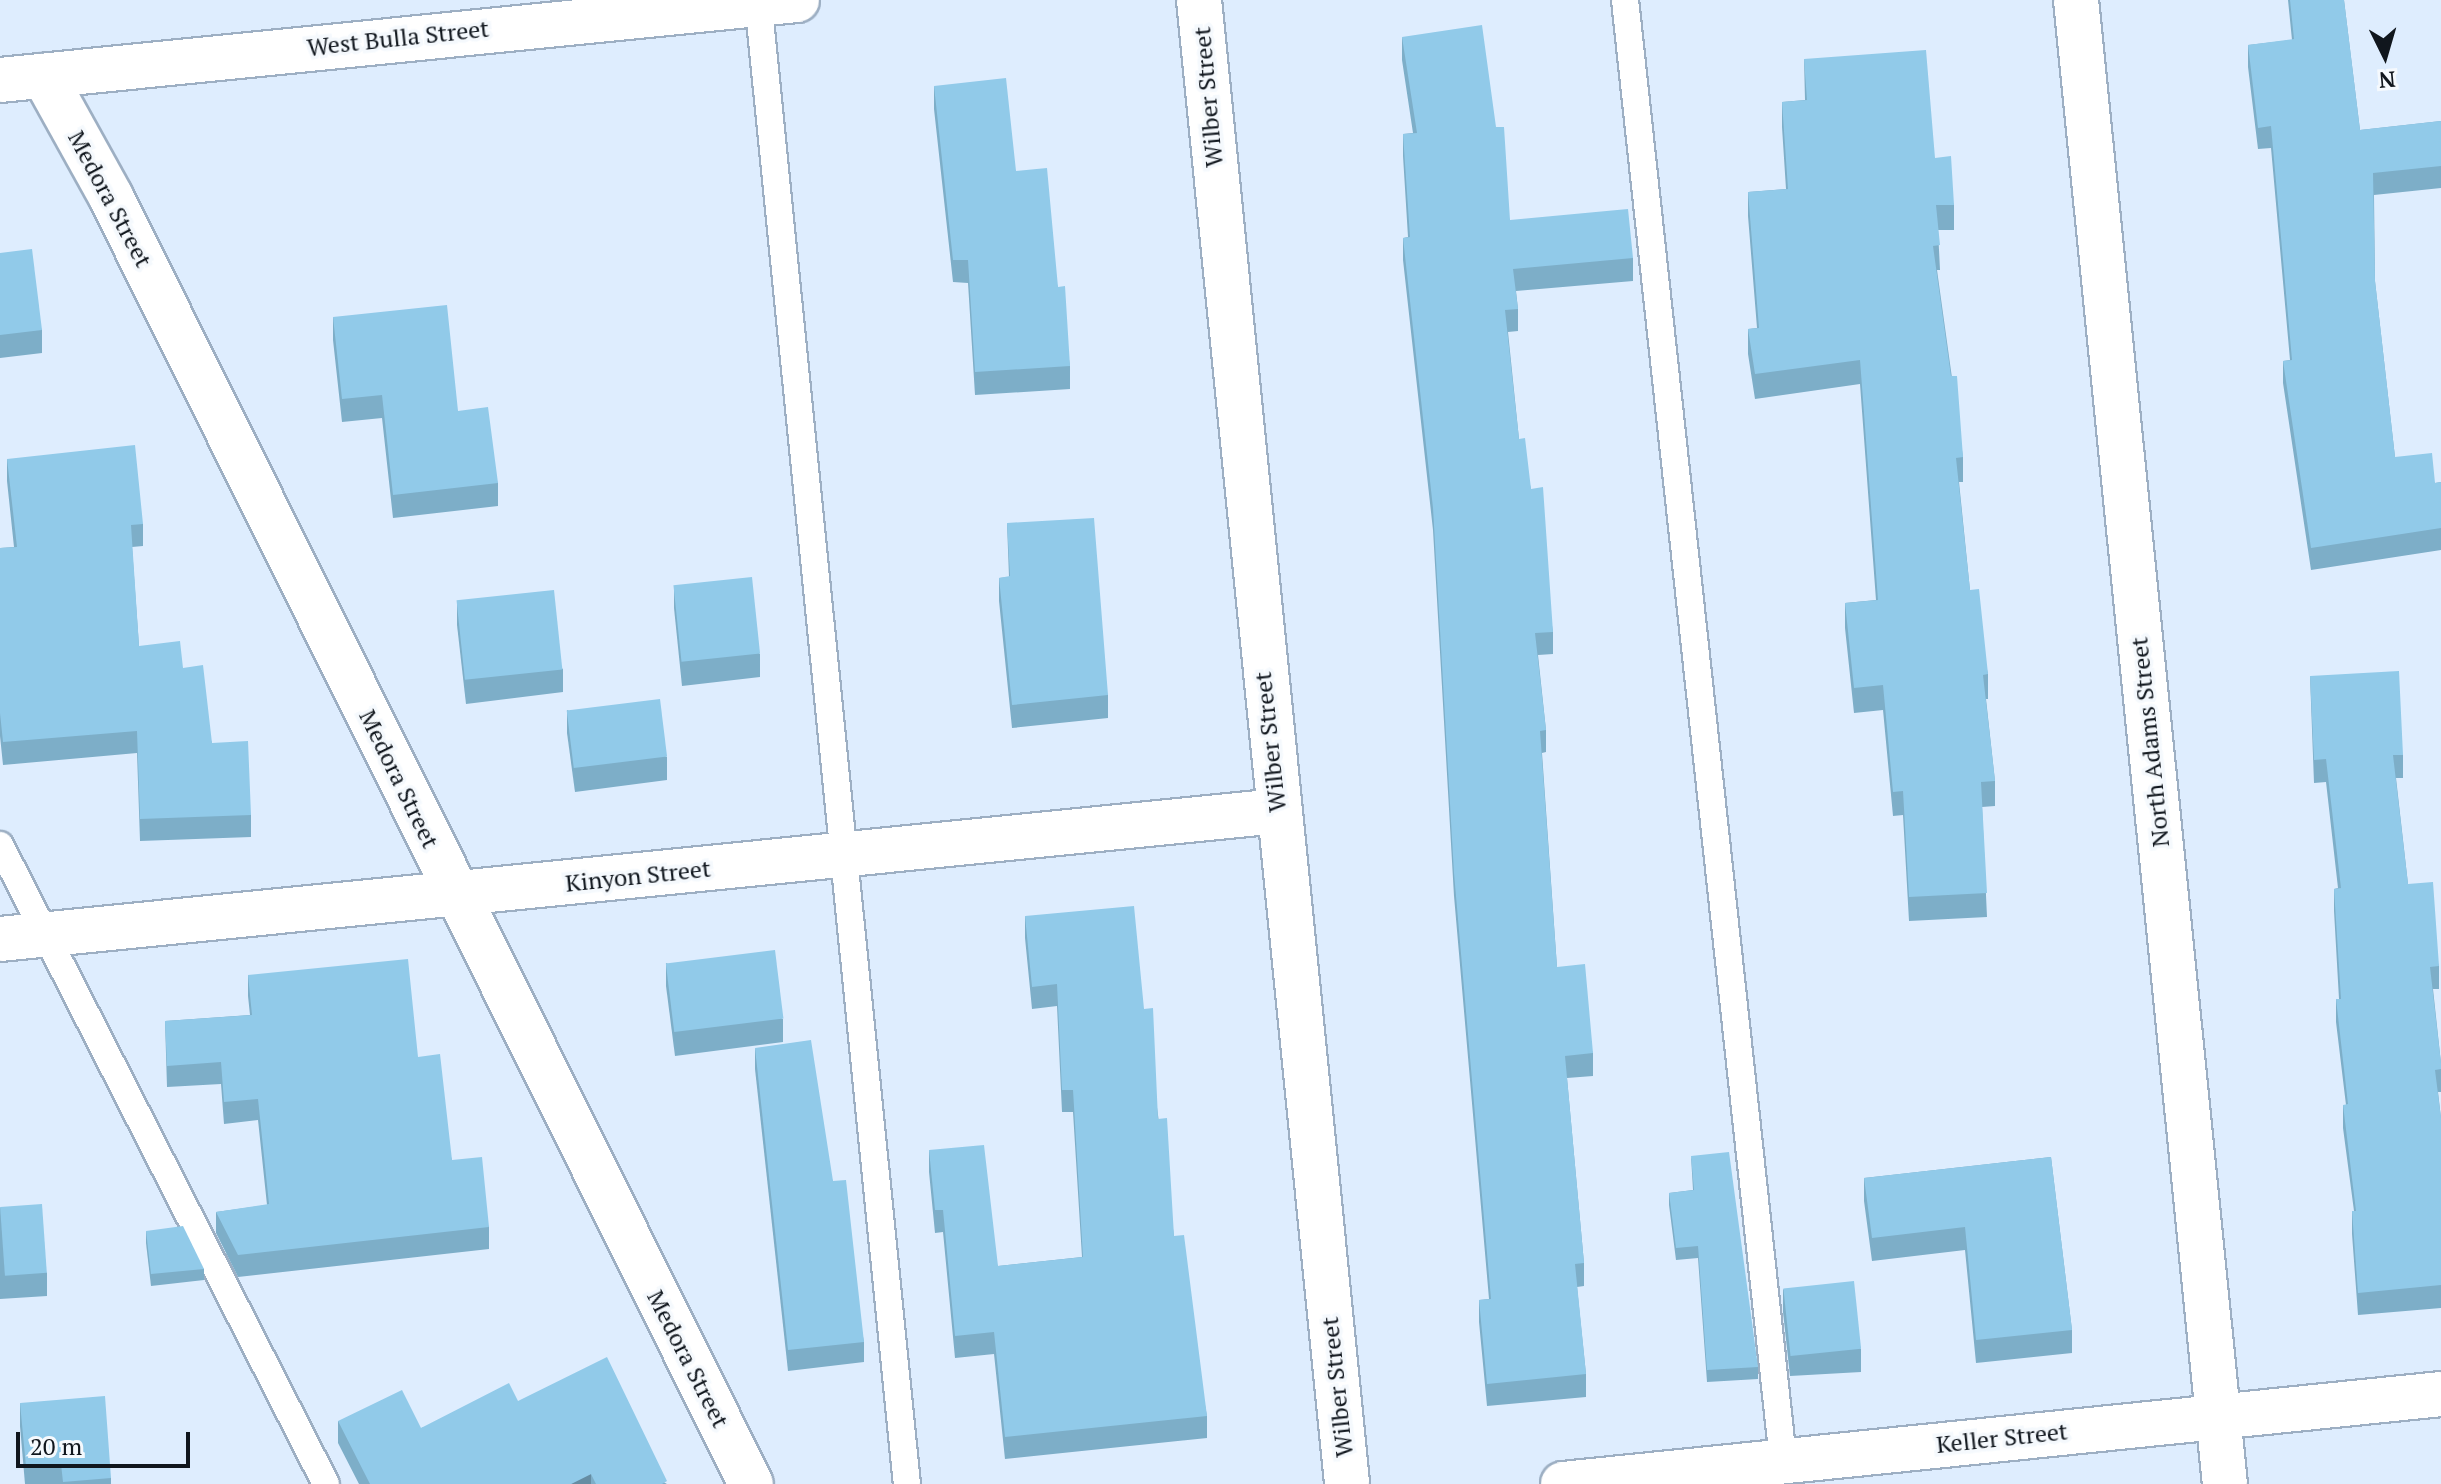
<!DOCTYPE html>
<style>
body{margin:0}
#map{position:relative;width:2441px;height:1484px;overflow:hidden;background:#deedfe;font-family:"PT Serif",serif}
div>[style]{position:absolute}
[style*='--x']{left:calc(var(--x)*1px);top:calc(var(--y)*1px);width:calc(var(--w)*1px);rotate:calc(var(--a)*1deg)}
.roads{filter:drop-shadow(2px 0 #9dafc3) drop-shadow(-2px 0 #9dafc3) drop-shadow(0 2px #9dafc3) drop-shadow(0 -2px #9dafc3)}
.service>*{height:26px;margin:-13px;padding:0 13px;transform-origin:13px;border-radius:13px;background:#fff}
.minor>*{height:44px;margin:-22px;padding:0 22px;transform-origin:22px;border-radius:22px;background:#fff}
.tertiary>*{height:44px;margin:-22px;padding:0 22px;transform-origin:22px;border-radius:22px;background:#fff}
.wall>*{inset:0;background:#7daec8}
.shaded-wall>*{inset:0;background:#668da3}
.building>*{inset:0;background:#91cae9;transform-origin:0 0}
span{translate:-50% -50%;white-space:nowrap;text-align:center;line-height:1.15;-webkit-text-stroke:7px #f5f9fd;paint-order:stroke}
.street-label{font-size:24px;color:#10161d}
.north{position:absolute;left:2345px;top:16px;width:80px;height:80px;-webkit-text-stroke:6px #f5f9fd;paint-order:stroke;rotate:175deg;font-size:22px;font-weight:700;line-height:32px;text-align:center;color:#10161d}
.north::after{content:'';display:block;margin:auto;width:28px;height:36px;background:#10161d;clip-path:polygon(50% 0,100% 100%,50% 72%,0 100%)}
.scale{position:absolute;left:16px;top:1432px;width:174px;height:36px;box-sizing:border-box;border:4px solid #10161d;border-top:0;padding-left:10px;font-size:24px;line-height:28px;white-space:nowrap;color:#10161d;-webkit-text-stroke:6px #f5f9fd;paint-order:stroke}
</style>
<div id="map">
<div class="roads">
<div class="service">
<div style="--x:758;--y:0;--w:1491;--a:84.27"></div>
<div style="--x:1625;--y:0;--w:1468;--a:83.82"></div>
<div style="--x:0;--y:845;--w:717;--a:62.97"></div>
</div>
<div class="minor">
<div style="--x:2076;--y:0;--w:1491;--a:84.27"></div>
<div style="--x:44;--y:76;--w:138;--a:61"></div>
<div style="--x:111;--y:197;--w:1437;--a:63.56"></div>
<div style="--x:0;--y:80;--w:801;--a:-5.73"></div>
<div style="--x:0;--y:939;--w:1283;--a:-5.72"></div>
<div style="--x:1563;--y:1484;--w:883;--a:-5.85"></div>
</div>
<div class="tertiary">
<div style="--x:1199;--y:0;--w:1491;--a:84.3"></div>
</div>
</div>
<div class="wall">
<div style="clip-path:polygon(2288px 0,2344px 0,2360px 130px,2441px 121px,2441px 188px,2374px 195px,2375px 281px,2395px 457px,2435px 483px,2441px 482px,2441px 550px,2311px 570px,2283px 383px,2283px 361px,2290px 360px,2271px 148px,2258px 149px,2248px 67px,2248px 45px,2292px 40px)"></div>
<div style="clip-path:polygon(1402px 37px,1510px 220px,1633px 258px,1633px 281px,1516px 291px,1518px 309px,1518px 331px,1508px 332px,1519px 439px,1531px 489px,1553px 632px,1553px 654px,1538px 655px,1546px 730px,1546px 752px,1542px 753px,1557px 967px,1593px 1053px,1593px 1076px,1567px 1078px,1584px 1263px,1584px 1286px,1577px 1287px,1586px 1374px,1586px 1397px,1487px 1406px,1479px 1322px,1479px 1300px,1489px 1299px,1454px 896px,1433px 530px,1403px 260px,1403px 238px,1408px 237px,1403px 156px,1403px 134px,1413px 133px,1402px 60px)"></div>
<div style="clip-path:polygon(1804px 59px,1935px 158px,1954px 205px,1954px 230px,1938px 230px,1940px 270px,1937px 270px,1963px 457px,1963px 482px,1959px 482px,1970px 590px,1988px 674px,1988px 699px,1986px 699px,1995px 781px,1995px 806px,1982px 807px,1987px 917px,1909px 921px,1903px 815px,1893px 816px,1883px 710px,1854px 713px,1845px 628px,1845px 603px,1876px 600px,1860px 384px,1755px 399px,1748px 354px,1748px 329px,1757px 328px,1748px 216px,1748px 192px,1786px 189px,1782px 127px,1782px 102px,1805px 100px)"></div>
<div style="clip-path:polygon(934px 86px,1016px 171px,1058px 287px,1070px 366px,1070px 389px,975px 395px,968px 283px,953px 282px,934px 109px)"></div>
<div style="clip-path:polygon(0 253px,42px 330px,42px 353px,0 358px)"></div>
<div style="clip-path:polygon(333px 317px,458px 411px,498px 483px,498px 506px,393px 518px,382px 418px,342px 422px,333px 340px)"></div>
<div style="clip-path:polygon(7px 459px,143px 524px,143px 546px,132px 547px,139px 646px,183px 668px,212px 743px,251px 815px,251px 837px,140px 841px,137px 753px,3px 765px,0 736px,0 548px,14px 547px,7px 481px)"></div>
<div style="clip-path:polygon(1007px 523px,1108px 695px,1108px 718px,1012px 728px,999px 601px,999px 578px,1009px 577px)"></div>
<div style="clip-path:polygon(674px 586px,760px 654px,760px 677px,682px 686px,674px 608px)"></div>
<div style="clip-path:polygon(457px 602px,563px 669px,563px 692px,466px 704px,457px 625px)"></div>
<div style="clip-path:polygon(2310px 676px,2403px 755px,2403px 778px,2396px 778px,2408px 884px,2439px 966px,2439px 989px,2433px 989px,2441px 1063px,2441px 1092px,2438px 1092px,2441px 1118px,2441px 1308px,2358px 1315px,2352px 1234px,2352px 1211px,2354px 1211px,2343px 1128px,2343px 1105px,2346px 1105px,2336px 1022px,2336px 999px,2339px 999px,2334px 911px,2334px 889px,2338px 888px,2326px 782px,2314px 783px)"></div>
<div style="clip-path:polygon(567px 710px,667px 757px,667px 780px,575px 792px,567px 733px)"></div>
<div style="clip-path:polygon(1025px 916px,1144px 1009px,1174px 1236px,1207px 1416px,1207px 1438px,1005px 1459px,994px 1354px,955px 1358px,943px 1232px,935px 1233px,929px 1172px,929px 1150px,998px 1266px,1082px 1257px,1073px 1112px,1062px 1112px,1057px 1006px,1032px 1009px,1025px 938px)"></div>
<div style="clip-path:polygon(666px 963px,783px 1019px,783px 1042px,675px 1056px,666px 986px)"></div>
<div style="clip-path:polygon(248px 975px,418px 1057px,452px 1160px,489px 1227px,489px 1249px,238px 1277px,216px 1233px,216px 1212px,267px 1205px,258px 1120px,224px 1124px,221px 1084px,167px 1087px,165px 1021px,250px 1015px,248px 996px)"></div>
<div style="clip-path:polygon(755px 1048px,833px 1181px,864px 1342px,864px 1362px,788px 1371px,755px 1069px)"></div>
<div style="clip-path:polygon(1691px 1156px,1758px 1367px,1758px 1379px,1707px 1382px,1698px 1258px,1676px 1260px,1669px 1205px,1669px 1193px,1693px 1190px)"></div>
<div style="clip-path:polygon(2051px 1157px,2072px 1330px,2072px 1353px,1976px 1363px,1965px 1250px,1872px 1261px,1864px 1201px,1864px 1178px)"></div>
<div style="clip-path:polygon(0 1207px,47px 1273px,47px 1296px,0 1299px)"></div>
<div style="clip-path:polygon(146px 1231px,204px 1269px,204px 1280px,151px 1286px,146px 1243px)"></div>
<div style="clip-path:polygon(1783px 1289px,1861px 1349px,1861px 1372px,1790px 1376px,1783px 1312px)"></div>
<div style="clip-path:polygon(518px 1401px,667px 1484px,359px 1484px,338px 1443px,338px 1421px,421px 1428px)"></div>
<div style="clip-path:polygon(20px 1403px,111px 1478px,111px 1484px,25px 1484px,20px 1426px)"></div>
</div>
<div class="shaded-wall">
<div style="clip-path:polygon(591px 1474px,591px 1484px,571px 1484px)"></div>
</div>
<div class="building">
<div style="clip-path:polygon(2290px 0,2344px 0,2360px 130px,2441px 121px,2441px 166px,2373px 173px,2375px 281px,2395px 457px,2432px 453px,2435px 483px,2441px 482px,2441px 528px,2311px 548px,2283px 361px,2292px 360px,2271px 126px,2258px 128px,2248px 45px,2294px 39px)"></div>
<div style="clip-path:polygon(1482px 25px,1496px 127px,1504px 127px,1510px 220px,1628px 209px,1633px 258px,1513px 269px,1518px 309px,1505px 310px,1519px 439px,1525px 438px,1531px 489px,1543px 487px,1553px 632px,1535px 633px,1546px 730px,1540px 731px,1557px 967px,1585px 964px,1593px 1053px,1565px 1056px,1584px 1263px,1575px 1264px,1586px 1374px,1487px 1384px,1479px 1300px,1491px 1299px,1454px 873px,1433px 508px,1403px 238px,1410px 237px,1403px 134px,1417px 133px,1402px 37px)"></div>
<div style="clip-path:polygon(1926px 50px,1935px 158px,1951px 156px,1954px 205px,1936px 205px,1940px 245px,1933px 246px,1951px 376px,1957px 376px,1963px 457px,1956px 458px,1970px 590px,1979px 589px,1988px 674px,1983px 675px,1995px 781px,1981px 782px,1987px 893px,1909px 897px,1903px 791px,1893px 792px,1883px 685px,1854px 688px,1845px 603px,1878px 600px,1860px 360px,1755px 374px,1748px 329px,1759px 328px,1748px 192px,1788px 189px,1782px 102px,1807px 100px,1804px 59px)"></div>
<div style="clip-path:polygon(1006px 78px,1016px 171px,1047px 168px,1058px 287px,1065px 286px,1070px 366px,975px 372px,968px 260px,953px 260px,934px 86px)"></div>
<div style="clip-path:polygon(32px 249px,42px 330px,0 335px,0 253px)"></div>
<div style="clip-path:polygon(447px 305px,458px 411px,488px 407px,498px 483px,393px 495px,382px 395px,342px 399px,333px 317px)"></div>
<div style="clip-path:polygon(135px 445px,143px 524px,131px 525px,139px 646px,180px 641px,183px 668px,203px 665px,212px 743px,248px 741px,251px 815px,140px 819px,137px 731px,3px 742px,0 713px,0 548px,17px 547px,7px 459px)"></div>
<div style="clip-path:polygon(1094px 518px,1108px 695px,1012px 705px,999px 578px,1010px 576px,1007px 523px)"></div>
<div style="left:752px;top:577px;width:77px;height:79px;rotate:84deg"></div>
<div style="left:554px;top:590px;width:80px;height:98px;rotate:84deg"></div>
<div style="clip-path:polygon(2399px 671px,2403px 755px,2393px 755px,2408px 884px,2433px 882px,2439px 966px,2430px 967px,2441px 1063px,2441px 1069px,2435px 1070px,2441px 1118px,2441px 1285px,2358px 1293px,2352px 1211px,2356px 1211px,2343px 1105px,2348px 1104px,2336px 999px,2341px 999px,2334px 889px,2341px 888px,2326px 759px,2314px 760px,2310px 676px)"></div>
<div style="left:660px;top:699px;width:58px;height:94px;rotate:83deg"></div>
<div style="clip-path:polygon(1134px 906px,1144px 1009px,1153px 1008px,1158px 1119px,1167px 1118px,1174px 1236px,1184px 1235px,1207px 1416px,1005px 1437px,994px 1332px,955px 1336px,943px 1210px,935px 1210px,929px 1150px,984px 1145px,998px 1266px,1083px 1257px,1073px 1090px,1062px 1090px,1057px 984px,1032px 987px,1025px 916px)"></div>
<div style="left:775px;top:950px;width:69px;height:110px;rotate:83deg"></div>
<div style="clip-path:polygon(408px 959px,418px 1057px,440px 1054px,452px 1160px,482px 1157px,489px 1227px,238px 1255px,216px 1212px,269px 1204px,258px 1099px,224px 1102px,221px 1062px,167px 1066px,165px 1021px,252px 1015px,248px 975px)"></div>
<div style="clip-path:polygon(811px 1040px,833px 1181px,846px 1180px,864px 1342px,788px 1350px,755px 1048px)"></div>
<div style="clip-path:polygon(1729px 1152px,1758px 1367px,1707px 1370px,1698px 1246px,1676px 1248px,1669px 1193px,1694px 1190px,1691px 1156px)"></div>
<div style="clip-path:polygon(2051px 1157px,2072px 1330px,1976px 1340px,1965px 1227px,1872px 1238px,1864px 1178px)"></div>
<div style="left:42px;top:1204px;width:69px;height:42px;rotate:86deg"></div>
<div style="clip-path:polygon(183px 1226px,204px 1269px,151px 1274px,146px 1231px)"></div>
<div style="left:1854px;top:1281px;width:68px;height:71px;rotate:84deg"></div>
<div style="clip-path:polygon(607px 1357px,667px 1481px,662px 1484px,596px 1484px,591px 1474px,571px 1484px,370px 1484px,338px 1421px,402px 1390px,421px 1428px,509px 1383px,518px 1401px)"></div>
<div style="clip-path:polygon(105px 1396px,111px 1478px,63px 1482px,61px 1464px,26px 1467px,20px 1403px)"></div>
</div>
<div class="street-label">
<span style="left:398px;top:38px;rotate:-6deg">West Bulla Street</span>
<span style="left:1208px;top:97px;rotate:-95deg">Wilber Street</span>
<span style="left:110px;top:199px;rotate:62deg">Medora Street</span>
<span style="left:1270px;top:742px;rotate:-96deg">Wilber Street</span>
<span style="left:2150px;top:742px;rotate:-96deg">North Adams Street</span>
<span style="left:399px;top:779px;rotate:64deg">Medora Street</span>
<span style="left:638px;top:876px;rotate:-6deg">Kinyon Street</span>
<span style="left:688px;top:1359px;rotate:63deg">Medora Street</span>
<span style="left:1337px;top:1387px;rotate:-96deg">Wilber Street</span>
<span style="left:2002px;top:1438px;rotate:-6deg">Keller Street</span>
</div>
<div class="north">N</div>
<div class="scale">20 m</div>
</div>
